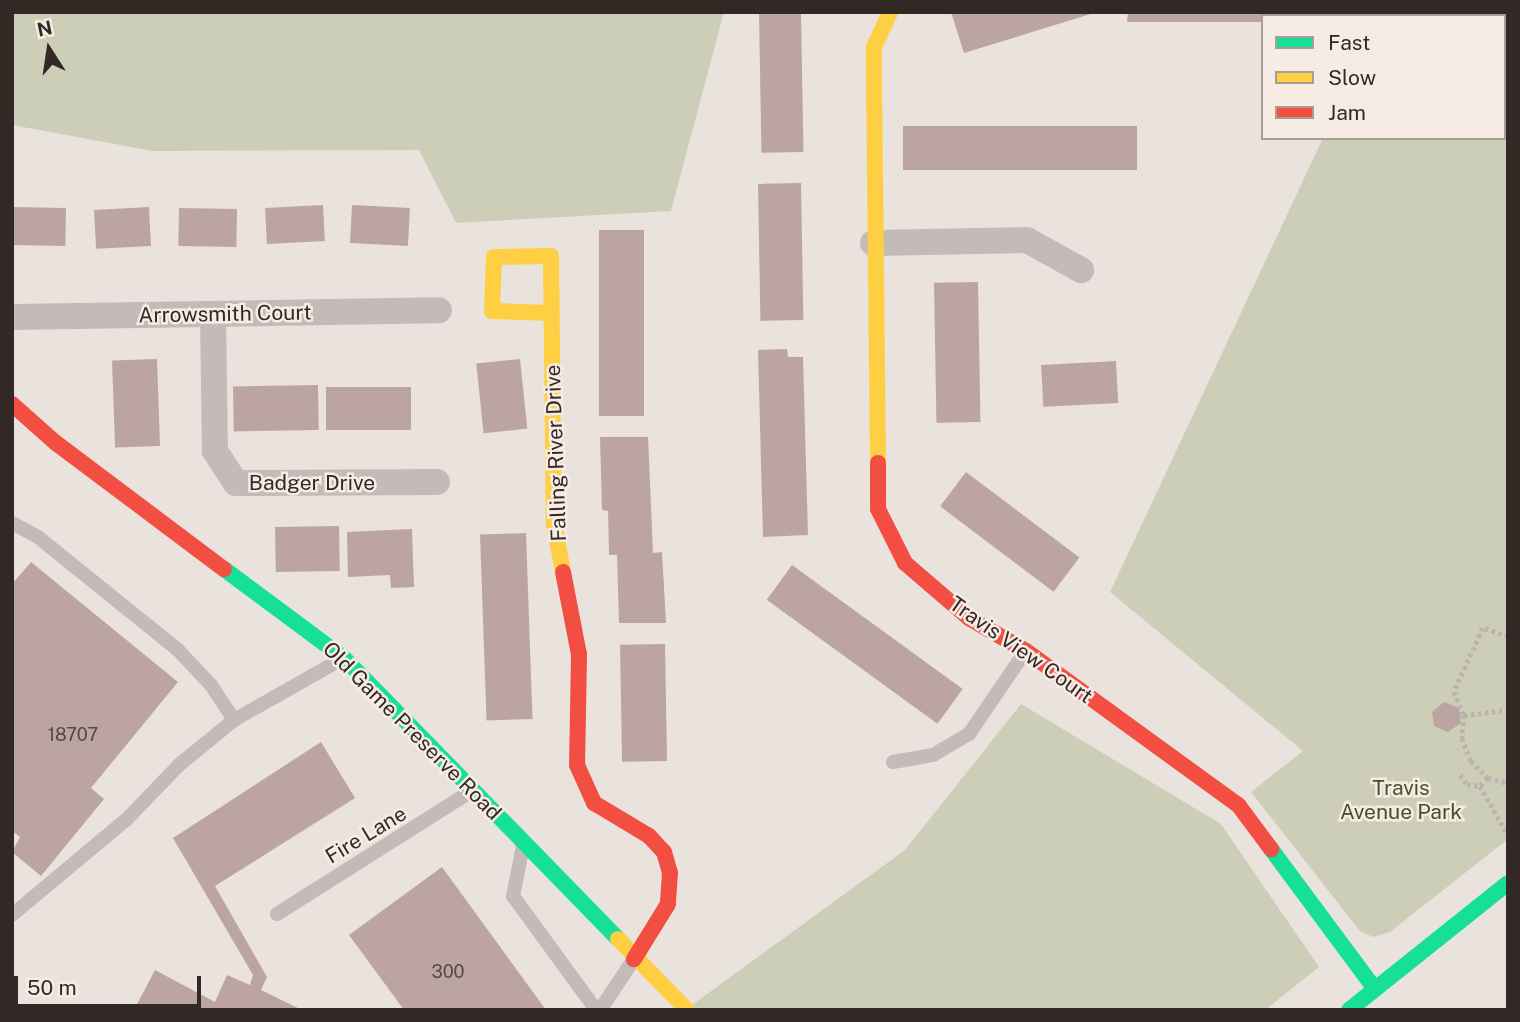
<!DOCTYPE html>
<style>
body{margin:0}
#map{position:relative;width:1520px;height:1022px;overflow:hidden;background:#eae3dd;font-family:"Public Sans",sans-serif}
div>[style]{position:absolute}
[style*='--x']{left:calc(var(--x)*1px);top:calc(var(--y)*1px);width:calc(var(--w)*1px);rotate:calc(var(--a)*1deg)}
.green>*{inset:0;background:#cdceb8}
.building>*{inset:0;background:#bca5a0;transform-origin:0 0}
.path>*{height:4.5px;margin-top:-2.25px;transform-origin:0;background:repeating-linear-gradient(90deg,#bbb3b0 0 3.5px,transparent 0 7px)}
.lane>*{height:14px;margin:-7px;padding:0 7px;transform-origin:7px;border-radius:7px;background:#c2bbb7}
.street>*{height:26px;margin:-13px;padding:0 13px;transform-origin:13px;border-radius:13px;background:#c2bbb7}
.fast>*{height:16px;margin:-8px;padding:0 8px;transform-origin:8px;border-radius:8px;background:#16e098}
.slow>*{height:16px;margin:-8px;padding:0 8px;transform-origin:8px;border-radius:8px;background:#ffcf43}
.jam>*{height:16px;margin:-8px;padding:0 8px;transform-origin:8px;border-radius:8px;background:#f24e42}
span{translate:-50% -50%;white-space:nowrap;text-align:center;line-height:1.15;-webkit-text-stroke:5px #f7ece4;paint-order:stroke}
.number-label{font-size:18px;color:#544744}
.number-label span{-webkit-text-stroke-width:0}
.street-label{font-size:21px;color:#322826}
.park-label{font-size:21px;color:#464f2b}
.frame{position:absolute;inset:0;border:14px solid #322826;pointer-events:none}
.legend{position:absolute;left:1261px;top:14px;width:245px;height:126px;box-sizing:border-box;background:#f7ece4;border:2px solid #a89e98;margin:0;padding:9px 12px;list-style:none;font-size:21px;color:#322826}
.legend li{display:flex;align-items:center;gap:14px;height:35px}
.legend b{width:35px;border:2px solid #a89e98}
.north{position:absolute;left:14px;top:14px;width:70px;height:70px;-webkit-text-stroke:5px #f7ece4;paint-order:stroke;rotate:348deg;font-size:19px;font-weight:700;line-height:28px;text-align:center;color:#322826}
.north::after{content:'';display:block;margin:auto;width:24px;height:32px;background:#322826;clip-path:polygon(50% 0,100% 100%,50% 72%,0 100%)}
.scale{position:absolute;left:14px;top:976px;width:187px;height:32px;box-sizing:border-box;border:4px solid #322826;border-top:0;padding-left:9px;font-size:21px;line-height:24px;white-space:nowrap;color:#322826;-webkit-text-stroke:5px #f7ece4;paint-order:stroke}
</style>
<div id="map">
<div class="green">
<div style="clip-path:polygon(12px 12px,724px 12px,671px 211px,456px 223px,419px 150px,153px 151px,12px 125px)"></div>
<div style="clip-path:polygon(1382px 12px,1508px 12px,1508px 839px,1390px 932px,1373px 937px,1360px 931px,1251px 792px,1303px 751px,1110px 592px,1323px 138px,1504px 138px,1504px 16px,1380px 16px)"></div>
<div style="clip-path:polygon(1021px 704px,1221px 824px,1319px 967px,1265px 1010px,685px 1010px,905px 850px)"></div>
</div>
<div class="building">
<div style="left:801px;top:12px;width:140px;height:42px;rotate:89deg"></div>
<div style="clip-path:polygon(951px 12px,1094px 12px,1094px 13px,964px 53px)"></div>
<div style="clip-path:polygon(1128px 12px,1269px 12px,1269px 16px,1263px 16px,1263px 22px,1127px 22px)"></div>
<div style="left:1137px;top:126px;width:44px;height:234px;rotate:90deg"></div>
<div style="left:801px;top:183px;width:137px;height:43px;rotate:89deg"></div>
<div style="left:323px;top:205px;width:36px;height:58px;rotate:87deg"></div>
<div style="left:352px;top:205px;width:58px;height:38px;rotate:3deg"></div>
<div style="left:12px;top:207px;width:54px;height:38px;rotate:1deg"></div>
<div style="left:149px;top:207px;width:39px;height:55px;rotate:87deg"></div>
<div style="left:179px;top:208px;width:58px;height:38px;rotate:1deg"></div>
<div style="left:599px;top:230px;width:45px;height:186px"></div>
<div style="left:978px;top:282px;width:140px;height:44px;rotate:89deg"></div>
<div style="clip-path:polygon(787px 349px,788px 357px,803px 357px,808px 535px,763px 537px,758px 350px)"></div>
<div style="left:157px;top:359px;width:87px;height:45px;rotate:88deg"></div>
<div style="left:520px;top:359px;width:70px;height:44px;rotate:84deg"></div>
<div style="left:1116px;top:361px;width:42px;height:75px;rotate:87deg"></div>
<div style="left:318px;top:385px;width:45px;height:85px;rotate:89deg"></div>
<div style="left:326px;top:387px;width:85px;height:43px"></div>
<div style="clip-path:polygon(600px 437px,648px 437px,653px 553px,662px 552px,666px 623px,619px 623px,617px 555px,609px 555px,608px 511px,602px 510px)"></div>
<div style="left:966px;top:472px;width:142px;height:43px;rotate:37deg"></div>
<div style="left:339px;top:526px;width:45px;height:64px;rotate:89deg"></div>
<div style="clip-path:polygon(412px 529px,414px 587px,391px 588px,390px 575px,348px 577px,347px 532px)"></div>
<div style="left:526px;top:533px;width:186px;height:46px;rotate:88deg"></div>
<div style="clip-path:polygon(31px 562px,178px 682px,91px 788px,104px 799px,41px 876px,12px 852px,20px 837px,12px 831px,12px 584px)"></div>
<div style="left:792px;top:565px;width:211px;height:43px;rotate:36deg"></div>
<div style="left:665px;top:644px;width:117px;height:45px;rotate:89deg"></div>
<div style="clip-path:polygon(1444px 702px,1459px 708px,1461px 723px,1448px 732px,1434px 726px,1432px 712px)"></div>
<div style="clip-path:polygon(321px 742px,355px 798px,215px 886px,267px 977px,261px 990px,302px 1010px,134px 1010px,155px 970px,215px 1002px,227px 975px,250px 985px,253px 975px,173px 838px)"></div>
<div style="clip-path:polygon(442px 867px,546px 1010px,404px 1010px,349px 935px)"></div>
</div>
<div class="path">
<div style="--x:1508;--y:637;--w:27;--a:-160"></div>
<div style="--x:1483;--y:628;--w:70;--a:114.4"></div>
<div style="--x:1454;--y:692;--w:25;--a:67"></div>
<div style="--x:1464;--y:715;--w:23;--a:95"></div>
<div style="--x:1462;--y:738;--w:25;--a:69"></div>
<div style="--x:1471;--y:761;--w:24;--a:45"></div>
<div style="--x:1488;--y:778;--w:11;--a:135"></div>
<div style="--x:1480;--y:786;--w:56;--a:60.3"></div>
<div style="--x:1464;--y:715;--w:44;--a:-6.5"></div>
<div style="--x:1460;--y:775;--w:11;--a:52"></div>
<div style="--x:1467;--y:784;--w:13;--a:9"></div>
<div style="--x:1488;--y:778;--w:21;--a:14"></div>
</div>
<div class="lane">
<div style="--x:12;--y:523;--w:30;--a:28"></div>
<div style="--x:38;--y:537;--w:180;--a:38.9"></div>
<div style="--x:178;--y:650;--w:48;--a:46.7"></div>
<div style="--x:211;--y:685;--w:42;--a:56.7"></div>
<div style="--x:893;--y:762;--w:41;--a:-9.9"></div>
<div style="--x:933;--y:755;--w:42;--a:-30.3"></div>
<div style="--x:969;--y:734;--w:99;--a:-55.7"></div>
<div style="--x:523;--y:846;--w:51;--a:101.3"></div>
<div style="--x:513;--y:896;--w:141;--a:53.9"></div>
<div style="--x:277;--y:914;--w:232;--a:-32.3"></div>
<div style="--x:12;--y:915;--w:150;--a:-39.9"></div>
<div style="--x:127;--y:819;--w:75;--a:-46.1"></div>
<div style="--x:179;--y:765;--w:71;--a:-39.3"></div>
<div style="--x:234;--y:720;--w:124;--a:-29.5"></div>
<div style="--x:600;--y:1010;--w:61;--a:-56.3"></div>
</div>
<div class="street">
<div style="--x:873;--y:243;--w:154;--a:-1.1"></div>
<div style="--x:1027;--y:240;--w:62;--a:29.1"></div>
<div style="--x:213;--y:314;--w:137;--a:89.2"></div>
<div style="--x:215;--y:451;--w:38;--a:57"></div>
<div style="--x:236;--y:483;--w:201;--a:-0.3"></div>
<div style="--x:12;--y:317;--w:427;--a:-0.9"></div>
</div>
<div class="fast">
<div style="--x:224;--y:569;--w:149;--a:36.6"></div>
<div style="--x:344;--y:658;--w:392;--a:45.7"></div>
<div style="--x:1271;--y:849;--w:174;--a:53.4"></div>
<div style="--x:1349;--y:1010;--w:203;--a:-38.6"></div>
</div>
<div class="slow">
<div style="--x:552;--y:313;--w:60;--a:-178.1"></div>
<div style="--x:492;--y:311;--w:54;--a:-87.9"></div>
<div style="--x:494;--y:257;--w:57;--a:-1"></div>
<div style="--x:551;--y:256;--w:268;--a:89.4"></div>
<div style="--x:554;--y:524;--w:49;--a:79.4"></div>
<div style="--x:878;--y:463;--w:416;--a:-90.6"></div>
<div style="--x:874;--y:47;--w:38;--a:-65"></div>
<div style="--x:618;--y:939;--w:99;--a:45.8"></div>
</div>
<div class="jam">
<div style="--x:12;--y:404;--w:59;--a:41.6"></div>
<div style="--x:56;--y:443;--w:210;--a:36.9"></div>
<div style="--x:878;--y:463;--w:46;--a:90"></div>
<div style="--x:878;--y:509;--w:60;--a:63.4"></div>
<div style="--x:905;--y:563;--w:84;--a:40.7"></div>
<div style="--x:969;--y:618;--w:66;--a:30.1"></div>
<div style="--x:1026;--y:651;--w:263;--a:36"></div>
<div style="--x:1239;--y:806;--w:54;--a:53.3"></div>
<div style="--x:563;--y:572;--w:84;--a:79"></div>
<div style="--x:579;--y:654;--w:111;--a:91"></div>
<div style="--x:577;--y:765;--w:42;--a:65.9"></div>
<div style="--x:594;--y:803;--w:64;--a:31"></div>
<div style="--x:649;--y:836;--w:22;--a:47"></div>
<div style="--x:664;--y:852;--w:22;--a:74"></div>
<div style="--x:670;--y:873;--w:31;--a:94"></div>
<div style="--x:668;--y:904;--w:65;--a:121.7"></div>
</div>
<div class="number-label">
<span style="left:73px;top:735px">18707</span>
<span style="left:448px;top:972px">300</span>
</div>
<div class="street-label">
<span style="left:225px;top:314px;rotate:-1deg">Arrowsmith Court</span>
<span style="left:556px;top:453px;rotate:-92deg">Falling River Drive</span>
<span style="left:312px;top:483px">Badger Drive</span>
<span style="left:1021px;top:650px;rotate:35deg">Travis View Court</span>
<span style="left:412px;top:731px;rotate:45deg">Old Game Preserve Road</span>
<span style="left:366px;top:835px;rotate:-31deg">Fire Lane</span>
</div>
<div class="park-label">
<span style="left:1401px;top:800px">Travis<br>Avenue Park</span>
</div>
<div class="frame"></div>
<ul class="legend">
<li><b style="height:9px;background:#16e098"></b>Fast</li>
<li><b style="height:9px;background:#ffcf43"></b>Slow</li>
<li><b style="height:9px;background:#f24e42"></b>Jam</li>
</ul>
<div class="north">N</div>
<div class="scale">50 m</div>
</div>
